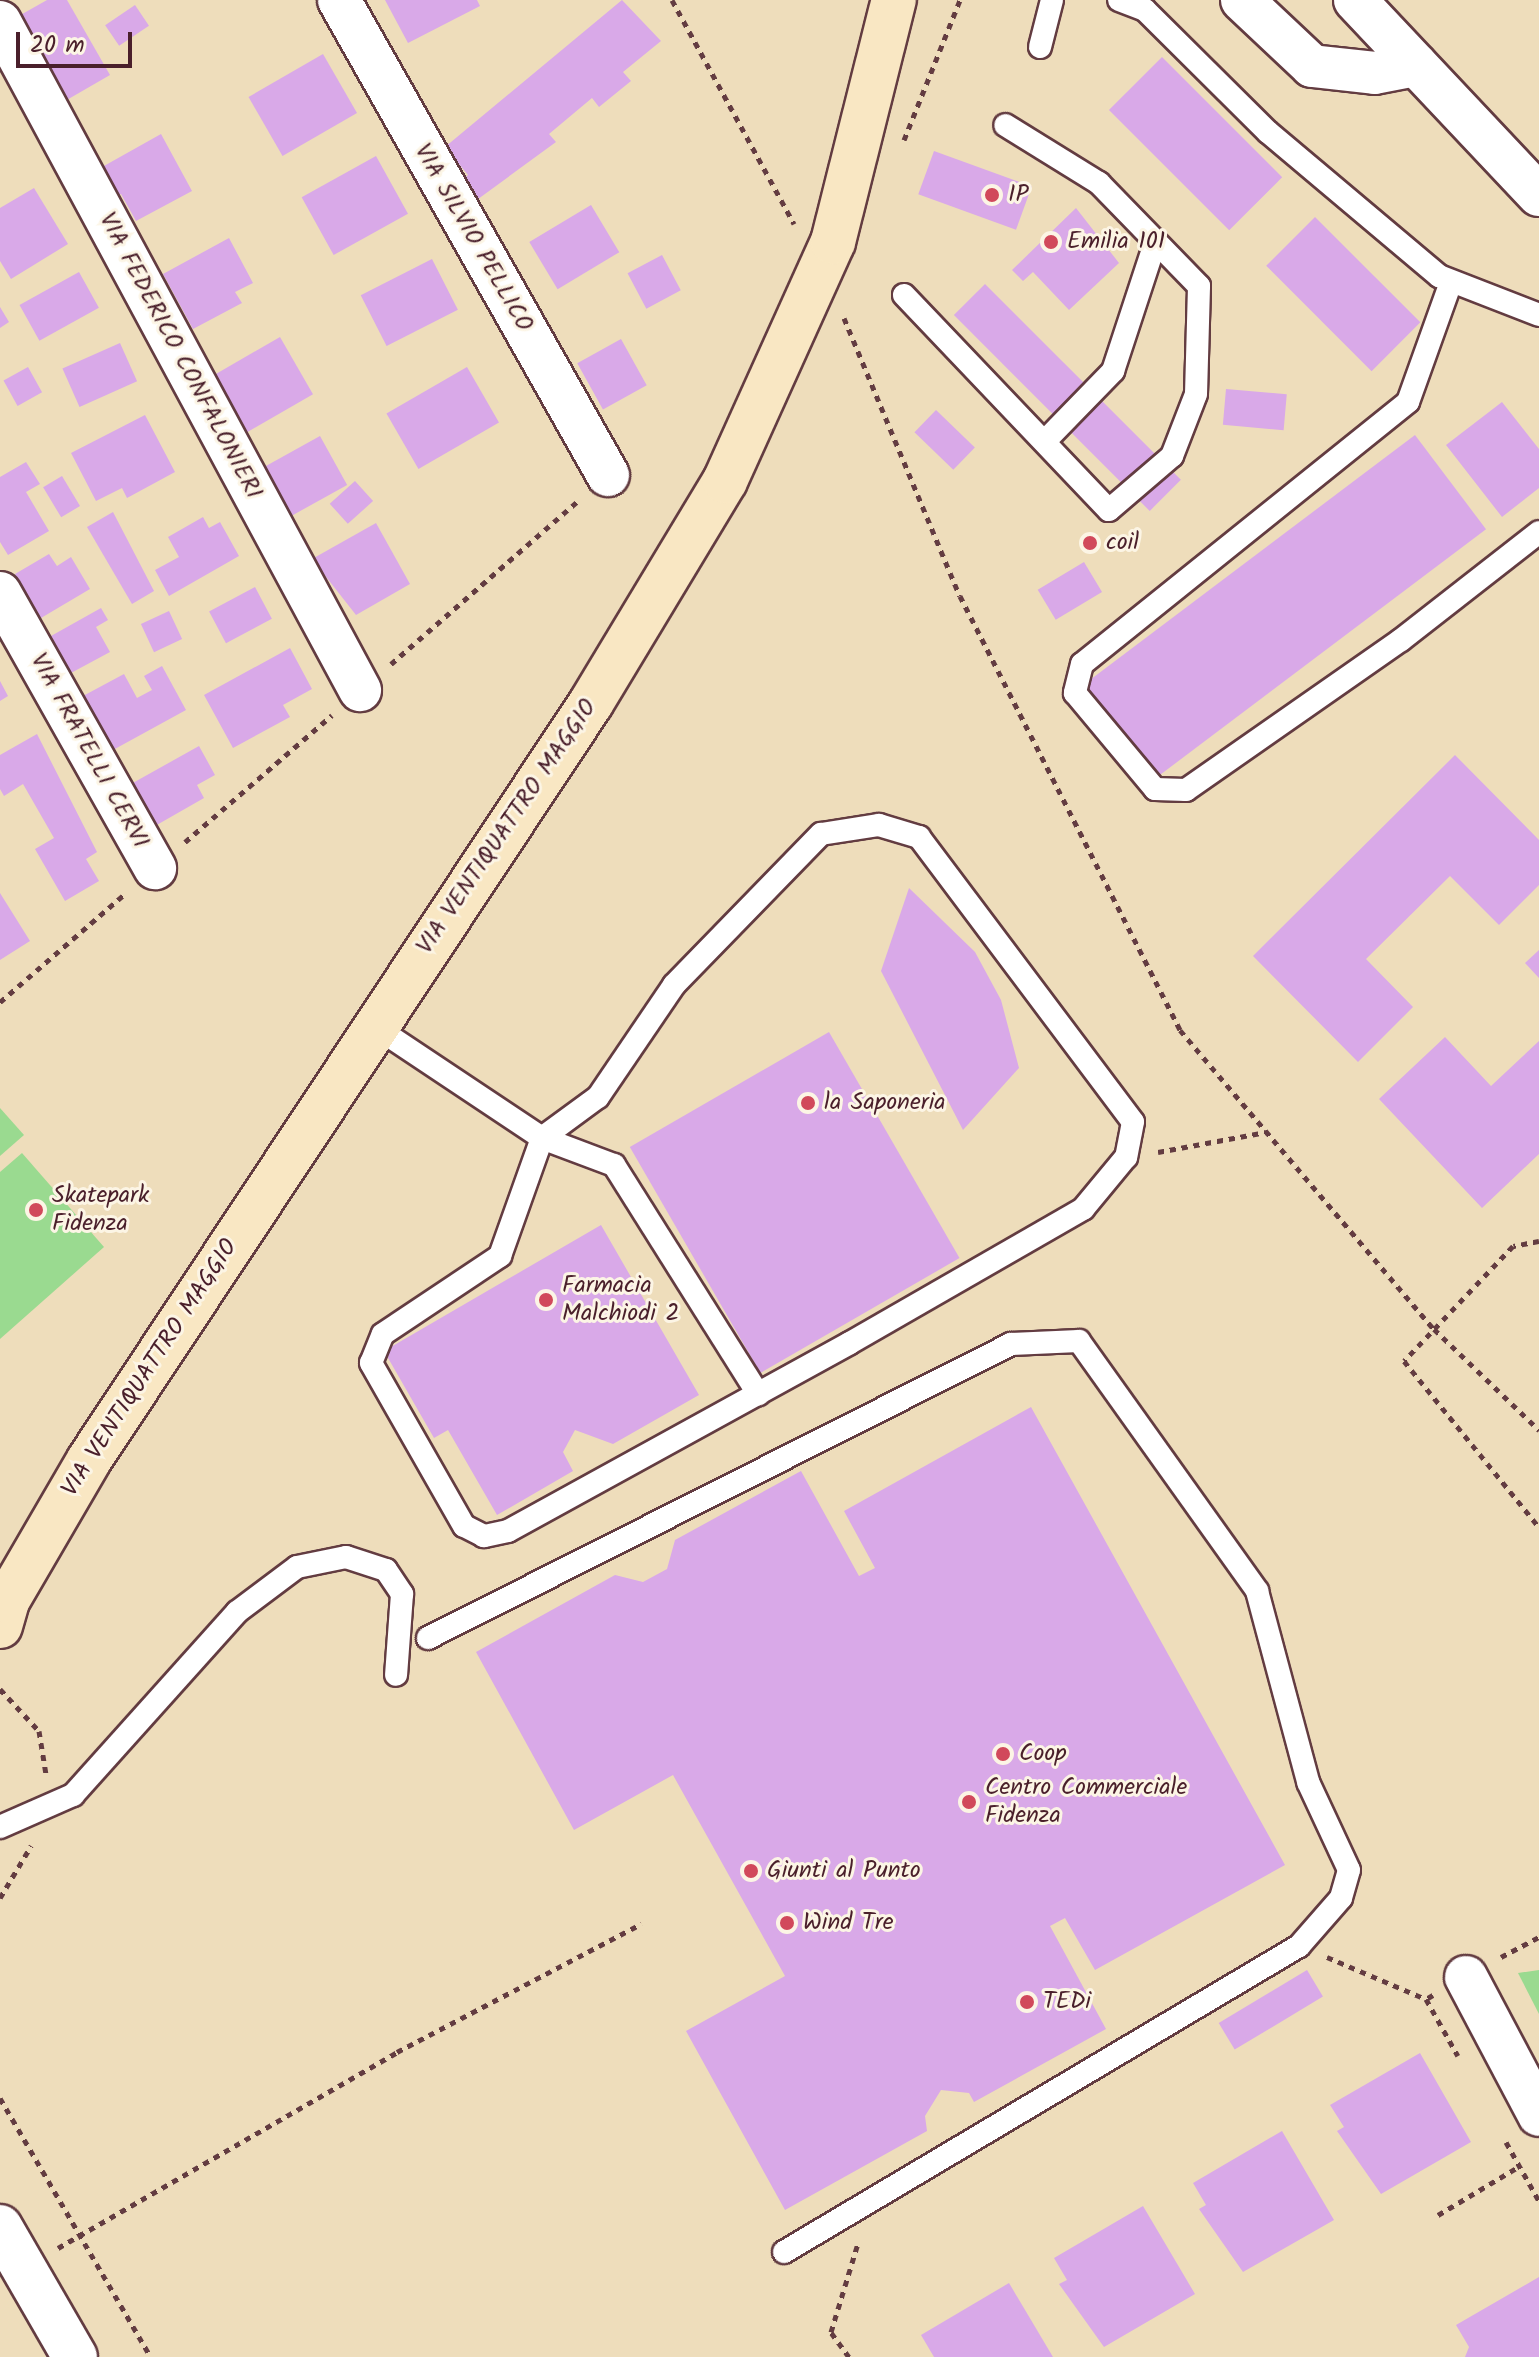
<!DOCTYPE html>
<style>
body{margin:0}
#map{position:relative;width:1539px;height:2357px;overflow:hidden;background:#edb;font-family:Kalam,sans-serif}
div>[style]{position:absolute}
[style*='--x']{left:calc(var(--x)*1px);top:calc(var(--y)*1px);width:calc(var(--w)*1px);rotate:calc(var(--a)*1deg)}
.green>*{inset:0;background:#9ada90}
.building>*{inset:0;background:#d9a9e8;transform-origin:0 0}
.path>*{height:5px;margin-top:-2.5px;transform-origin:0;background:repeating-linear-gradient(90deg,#633c41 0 6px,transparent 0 12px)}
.roads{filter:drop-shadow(2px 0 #633c41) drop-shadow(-2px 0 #633c41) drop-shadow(0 2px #633c41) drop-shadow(0 -2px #633c41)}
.service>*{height:22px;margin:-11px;padding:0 11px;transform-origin:11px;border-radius:11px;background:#fff}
.minor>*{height:42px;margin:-21px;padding:0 21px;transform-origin:21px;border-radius:21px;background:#fff}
.tertiary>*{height:44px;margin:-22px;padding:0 22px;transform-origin:22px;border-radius:22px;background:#fff}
.secondary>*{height:44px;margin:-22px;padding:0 22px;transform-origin:22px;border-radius:22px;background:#f9e7c3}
.dots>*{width:22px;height:22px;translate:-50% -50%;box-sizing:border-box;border:4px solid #fcf5e5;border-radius:50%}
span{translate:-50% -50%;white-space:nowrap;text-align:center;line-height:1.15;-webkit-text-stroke:6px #fcf5e5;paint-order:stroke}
.poi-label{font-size:24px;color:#4a1f2b}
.left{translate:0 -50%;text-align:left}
.street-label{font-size:24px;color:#4a1f2b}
.scale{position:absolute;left:16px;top:32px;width:116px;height:36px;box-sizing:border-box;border:4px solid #4a1f2b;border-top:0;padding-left:10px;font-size:24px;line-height:28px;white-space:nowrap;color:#4a1f2b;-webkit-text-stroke:6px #fcf5e5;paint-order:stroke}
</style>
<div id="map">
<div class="green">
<div style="clip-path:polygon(0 1108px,24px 1135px,0 1156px)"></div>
<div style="clip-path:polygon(22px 1153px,104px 1247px,0 1339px,0 1172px)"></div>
<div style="clip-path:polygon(1539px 1970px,1539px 2014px,1518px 1973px)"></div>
</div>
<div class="building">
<div style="clip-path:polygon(47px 0,67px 0,110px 75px,65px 101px,17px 17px)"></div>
<div style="clip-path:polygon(385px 0,477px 0,480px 6px,408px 43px)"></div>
<div style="clip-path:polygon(622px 0,661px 41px,623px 72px,631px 81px,599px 107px,592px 98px,549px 134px,556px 142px,474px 202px,458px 183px,468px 175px,445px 147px)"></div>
<div style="left:135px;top:5px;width:25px;height:36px;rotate:56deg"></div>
<div style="left:323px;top:54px;width:68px;height:86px;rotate:60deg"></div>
<div style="left:1162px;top:57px;width:170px;height:75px;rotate:45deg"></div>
<div style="clip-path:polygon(161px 134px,192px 191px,136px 221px,121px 194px,111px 199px,95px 171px)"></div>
<div style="left:934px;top:151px;width:104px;height:46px;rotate:20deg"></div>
<div style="left:376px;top:156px;width:66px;height:85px;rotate:61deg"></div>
<div style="clip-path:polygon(34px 188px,68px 244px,11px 279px,0 261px,0 208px)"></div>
<div style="left:591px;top:205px;width:55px;height:72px;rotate:59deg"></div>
<div style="clip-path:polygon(1076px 208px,1119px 263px,1069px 310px,1033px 272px,1023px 281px,1012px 270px)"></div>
<div style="left:1315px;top:217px;width:149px;height:69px;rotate:45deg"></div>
<div style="clip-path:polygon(229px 238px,253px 283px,235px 292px,242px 303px,193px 329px,163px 274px)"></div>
<div style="left:662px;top:255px;width:40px;height:39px;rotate:62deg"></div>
<div style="left:432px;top:259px;width:57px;height:80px;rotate:63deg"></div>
<div style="left:79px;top:272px;width:41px;height:68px;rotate:61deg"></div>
<div style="left:985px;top:284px;width:277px;height:44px;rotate:45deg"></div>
<div style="clip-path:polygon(0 307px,9px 322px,0 328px)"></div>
<div style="left:280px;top:337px;width:66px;height:78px;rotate:60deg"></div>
<div style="left:621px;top:339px;width:53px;height:50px;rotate:61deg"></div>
<div style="left:120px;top:343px;width:42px;height:63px;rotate:66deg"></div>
<div style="left:28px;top:367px;width:29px;height:28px;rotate:61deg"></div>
<div style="left:467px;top:367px;width:64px;height:93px;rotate:60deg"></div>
<div style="left:1226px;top:389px;width:61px;height:36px;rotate:5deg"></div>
<div style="clip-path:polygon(1502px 402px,1539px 449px,1539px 488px,1502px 517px,1446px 445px)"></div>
<div style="left:936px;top:410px;width:54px;height:31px;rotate:44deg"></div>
<div style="clip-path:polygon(145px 415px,175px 472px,127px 498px,122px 488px,96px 501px,71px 453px)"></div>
<div style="left:1415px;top:435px;width:118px;height:415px;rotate:53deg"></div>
<div style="left:320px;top:436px;width:56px;height:69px;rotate:61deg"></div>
<div style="clip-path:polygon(26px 462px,40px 484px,26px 492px,49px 531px,8px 555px,0 542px,0 477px)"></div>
<div style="left:62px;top:476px;width:35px;height:22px;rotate:59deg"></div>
<div style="left:355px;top:481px;width:27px;height:34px;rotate:48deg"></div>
<div style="clip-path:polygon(113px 512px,154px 591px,132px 604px,87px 527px)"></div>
<div style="clip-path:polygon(203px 517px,209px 528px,220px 522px,239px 556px,169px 596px,155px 570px,179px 557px,168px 537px)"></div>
<div style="clip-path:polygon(376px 523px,410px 584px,356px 615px,312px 559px)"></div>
<div style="clip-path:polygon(49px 554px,57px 566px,71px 557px,90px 589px,41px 618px,15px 574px)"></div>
<div style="left:1084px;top:562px;width:35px;height:54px;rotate:59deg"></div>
<div style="left:255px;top:587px;width:36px;height:52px;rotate:62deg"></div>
<div style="clip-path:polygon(101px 608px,108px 620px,96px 627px,110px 652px,71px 673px,51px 636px)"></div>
<div style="left:169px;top:611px;width:31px;height:31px;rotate:65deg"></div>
<div style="clip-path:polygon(290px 648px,312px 689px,283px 705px,290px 717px,233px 748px,204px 695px)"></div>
<div style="clip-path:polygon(162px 666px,186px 710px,113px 750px,83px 696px,124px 674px,137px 698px,152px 690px,144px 676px)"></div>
<div style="clip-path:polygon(0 681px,8px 696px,0 701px)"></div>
<div style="clip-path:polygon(37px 734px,97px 852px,86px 859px,99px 881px,65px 901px,35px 849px,54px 838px,23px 784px,4px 796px,0 789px,0 755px)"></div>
<div style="clip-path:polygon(199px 746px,215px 775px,197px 785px,204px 798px,155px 826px,131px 784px)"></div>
<div style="clip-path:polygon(1455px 755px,1539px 840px,1539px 885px,1499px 925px,1450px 876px,1366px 959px,1413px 1007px,1358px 1062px,1253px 956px)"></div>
<div style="clip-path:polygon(909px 888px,975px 952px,1001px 1000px,1019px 1068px,963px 1130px,881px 971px)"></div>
<div style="clip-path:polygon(0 893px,30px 941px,0 960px)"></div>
<div style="clip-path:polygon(1539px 950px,1539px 978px,1525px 963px)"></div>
<div style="left:829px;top:1032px;width:261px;height:230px;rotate:60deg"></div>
<div style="clip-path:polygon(1445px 1037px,1491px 1086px,1539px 1041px,1539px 1154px,1482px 1208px,1379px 1099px)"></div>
<div style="clip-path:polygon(601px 1225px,699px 1395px,613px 1444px,575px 1430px,563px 1452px,573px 1471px,497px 1515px,448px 1430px,434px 1438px,384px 1351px)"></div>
<div style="clip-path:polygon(1031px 1407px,1285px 1865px,1095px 1970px,1065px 1918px,1050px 1926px,1106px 2029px,974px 2102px,969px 2093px,941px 2090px,925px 2116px,927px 2131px,785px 2210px,686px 2031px,785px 1976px,673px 1775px,574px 1830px,476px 1652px,615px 1575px,643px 1582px,667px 1569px,675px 1540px,801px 1471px,859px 1576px,875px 1568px,844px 1511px)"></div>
<div style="left:1307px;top:1970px;width:31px;height:103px;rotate:59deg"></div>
<div style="clip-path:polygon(1420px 2053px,1471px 2142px,1381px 2194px,1337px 2131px,1344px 2127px,1330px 2105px)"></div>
<div style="clip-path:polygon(1282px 2131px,1334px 2220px,1243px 2272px,1199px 2209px,1206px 2205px,1193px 2183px)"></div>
<div style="clip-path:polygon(1143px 2206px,1195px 2294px,1104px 2347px,1059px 2284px,1067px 2280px,1054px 2258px)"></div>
<div style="clip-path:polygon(1539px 2277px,1539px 2357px,1465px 2357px,1469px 2347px,1456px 2325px)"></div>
<div style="clip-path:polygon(1009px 2283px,1053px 2357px,934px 2357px,921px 2335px)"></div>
</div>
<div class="path">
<div style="--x:672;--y:0;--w:255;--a:61.4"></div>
<div style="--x:904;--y:140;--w:151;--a:-68.2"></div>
<div style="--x:844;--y:318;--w:301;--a:67.4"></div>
<div style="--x:960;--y:596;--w:487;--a:63.1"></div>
<div style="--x:1180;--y:1030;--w:392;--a:49.7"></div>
<div style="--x:1434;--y:1329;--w:146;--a:43.9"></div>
<div style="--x:391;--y:664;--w:249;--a:-41.1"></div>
<div style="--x:185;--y:842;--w:194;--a:-40.8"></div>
<div style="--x:0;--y:1002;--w:167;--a:-40.9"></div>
<div style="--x:1158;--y:1152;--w:110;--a:-10.5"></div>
<div style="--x:1539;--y:1241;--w:26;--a:169"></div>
<div style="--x:1513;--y:1246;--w:158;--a:133.5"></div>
<div style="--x:1404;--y:1361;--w:214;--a:50.9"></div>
<div style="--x:0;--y:1689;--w:57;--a:47.1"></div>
<div style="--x:39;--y:1731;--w:44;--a:80.8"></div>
<div style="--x:0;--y:1898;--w:61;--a:-59.2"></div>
<div style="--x:1327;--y:1957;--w:108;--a:23"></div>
<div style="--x:1501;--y:1957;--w:43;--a:-27.8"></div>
<div style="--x:1433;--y:1995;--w:8;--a:150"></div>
<div style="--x:1426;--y:1999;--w:65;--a:60.7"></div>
<div style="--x:0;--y:2098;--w:300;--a:59.8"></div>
<div style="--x:1506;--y:2142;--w:68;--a:60.8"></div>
<div style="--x:1438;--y:2215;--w:96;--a:-30.9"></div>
<div style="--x:58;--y:2248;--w:392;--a:-30"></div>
<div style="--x:397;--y:2052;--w:276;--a:-27.7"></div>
<div style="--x:849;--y:2357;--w:31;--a:-126"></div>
<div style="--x:831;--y:2332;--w:93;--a:-73.1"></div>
</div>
<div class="roads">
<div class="service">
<div style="--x:1119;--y:0;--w:28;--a:21"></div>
<div style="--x:1145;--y:10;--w:173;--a:44.8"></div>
<div style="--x:1268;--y:132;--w:224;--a:40.1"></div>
<div style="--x:1439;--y:276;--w:107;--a:21.3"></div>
<div style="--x:1040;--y:47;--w:49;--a:-75.7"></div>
<div style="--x:1451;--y:282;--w:127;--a:109.7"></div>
<div style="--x:1408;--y:402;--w:418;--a:141.2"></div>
<div style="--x:1082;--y:664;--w:30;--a:104"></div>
<div style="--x:1075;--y:693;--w:125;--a:50.2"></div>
<div style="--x:1155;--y:789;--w:31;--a:2"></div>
<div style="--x:1186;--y:790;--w:262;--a:-34.9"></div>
<div style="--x:1401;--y:640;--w:175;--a:-38"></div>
<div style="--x:904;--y:295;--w:297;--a:46.4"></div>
<div style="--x:1109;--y:510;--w:83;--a:-40.6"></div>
<div style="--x:1172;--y:456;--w:66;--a:-68.8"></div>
<div style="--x:1196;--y:394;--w:108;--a:-88.4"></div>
<div style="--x:1199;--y:286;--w:144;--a:-134.2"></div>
<div style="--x:1099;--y:183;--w:110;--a:-148.3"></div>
<div style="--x:1045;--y:441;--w:98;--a:-45.8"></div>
<div style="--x:1113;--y:371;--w:135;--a:-71.8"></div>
<div style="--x:879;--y:825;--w:42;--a:16.7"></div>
<div style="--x:919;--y:837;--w:356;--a:53.1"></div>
<div style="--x:1133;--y:1122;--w:36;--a:101"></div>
<div style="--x:1126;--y:1157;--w:67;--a:129.6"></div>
<div style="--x:1083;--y:1209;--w:269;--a:150.1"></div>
<div style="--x:850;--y:1343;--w:390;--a:151.2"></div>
<div style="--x:508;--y:1531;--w:25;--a:168"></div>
<div style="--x:484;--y:1536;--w:22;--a:-153"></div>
<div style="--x:464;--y:1526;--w:188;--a:-119.7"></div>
<div style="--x:371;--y:1363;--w:31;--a:-68"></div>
<div style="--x:383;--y:1334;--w:141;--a:-33.7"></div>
<div style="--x:500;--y:1256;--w:125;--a:-70.4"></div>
<div style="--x:542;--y:1138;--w:69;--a:-36.2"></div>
<div style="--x:598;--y:1097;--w:135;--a:-55.8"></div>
<div style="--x:674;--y:985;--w:211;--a:-45.8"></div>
<div style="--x:821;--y:834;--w:59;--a:-8.8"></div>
<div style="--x:374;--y:1026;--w:202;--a:33.7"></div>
<div style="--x:542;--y:1138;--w:77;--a:20.6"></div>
<div style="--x:614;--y:1165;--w:271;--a:57.8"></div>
<div style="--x:428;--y:1638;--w:653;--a:-26.76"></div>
<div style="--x:1011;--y:1344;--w:68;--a:-2.5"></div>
<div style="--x:1079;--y:1341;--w:307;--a:54.5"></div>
<div style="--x:1257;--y:1591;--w:198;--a:75"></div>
<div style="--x:1308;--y:1782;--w:97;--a:65"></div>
<div style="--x:1349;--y:1870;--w:29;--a:106"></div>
<div style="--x:1341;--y:1898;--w:64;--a:131.2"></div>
<div style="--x:1299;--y:1946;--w:599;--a:149.28"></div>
<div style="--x:0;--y:1827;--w:80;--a:-23.7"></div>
<div style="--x:73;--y:1795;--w:246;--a:-48.1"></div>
<div style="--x:237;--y:1612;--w:75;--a:-36.9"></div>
<div style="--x:297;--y:1567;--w:50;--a:-11.5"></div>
<div style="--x:346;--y:1557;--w:42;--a:18"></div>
<div style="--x:386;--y:1570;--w:29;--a:56"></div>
<div style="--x:402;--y:1594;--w:81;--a:94.2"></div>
</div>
<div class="minor">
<div style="--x:339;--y:0;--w:546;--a:60.48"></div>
<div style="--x:1242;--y:0;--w:96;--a:43.3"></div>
<div style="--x:1312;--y:66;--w:63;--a:6.3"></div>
<div style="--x:1375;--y:73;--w:42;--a:-11"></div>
<div style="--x:1355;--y:0;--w:268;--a:46.7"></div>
<div style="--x:0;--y:22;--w:759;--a:61.68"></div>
<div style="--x:0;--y:593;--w:316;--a:60.6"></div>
<div style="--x:1466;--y:1977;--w:156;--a:62.1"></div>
</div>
<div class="tertiary">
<div style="--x:0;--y:2227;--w:150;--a:60"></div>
</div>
<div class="secondary">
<div style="--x:0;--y:1626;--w:26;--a:-74"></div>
<div style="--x:7;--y:1601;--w:163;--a:-59.8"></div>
<div style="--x:89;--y:1460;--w:908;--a:-56.45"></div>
<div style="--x:591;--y:703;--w:259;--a:-58.9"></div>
<div style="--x:725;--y:481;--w:262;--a:-65.7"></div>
<div style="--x:833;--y:242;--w:250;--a:-75.9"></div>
</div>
</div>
<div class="dots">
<div style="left:992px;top:195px;background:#d1495b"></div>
<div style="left:1051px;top:242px;background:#d1495b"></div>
<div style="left:1090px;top:543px;background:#d1495b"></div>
<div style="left:808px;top:1103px;background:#d1495b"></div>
<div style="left:36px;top:1210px;background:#d1495b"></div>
<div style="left:546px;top:1300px;background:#d1495b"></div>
<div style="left:1003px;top:1754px;background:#d1495b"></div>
<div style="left:969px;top:1802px;background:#d1495b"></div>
<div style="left:751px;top:1871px;background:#d1495b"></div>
<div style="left:787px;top:1923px;background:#d1495b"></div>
<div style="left:1027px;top:2002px;background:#d1495b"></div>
</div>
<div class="poi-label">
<span class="left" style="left:1008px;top:195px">IP</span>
<span class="left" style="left:1067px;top:242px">Emilia 101</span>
<span class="left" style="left:1106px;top:543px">coil</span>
<span class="left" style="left:824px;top:1103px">la Saponeria</span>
<span class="left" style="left:52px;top:1210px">Skatepark<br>Fidenza</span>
<span class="left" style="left:562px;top:1300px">Farmacia<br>Malchiodi 2</span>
<span class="left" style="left:1019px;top:1754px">Coop</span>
<span class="left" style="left:985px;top:1802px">Centro Commerciale<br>Fidenza</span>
<span class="left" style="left:767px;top:1871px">Giunti al Punto</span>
<span class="left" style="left:803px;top:1923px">Wind Tre</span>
<span class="left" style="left:1043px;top:2002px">TEDi</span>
</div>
<div class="street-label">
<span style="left:473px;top:238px;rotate:60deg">VIA SILVIO PELLICO</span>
<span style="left:180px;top:356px;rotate:62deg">VIA FEDERICO CONFALONIERI</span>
<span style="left:89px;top:751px;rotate:61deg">VIA FRATELLI CERVI</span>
<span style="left:507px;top:827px;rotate:-56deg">VIA VENTIQUATTRO MAGGIO</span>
<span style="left:150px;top:1368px;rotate:-57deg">VIA VENTIQUATTRO MAGGIO</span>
</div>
<div class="scale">20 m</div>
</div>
